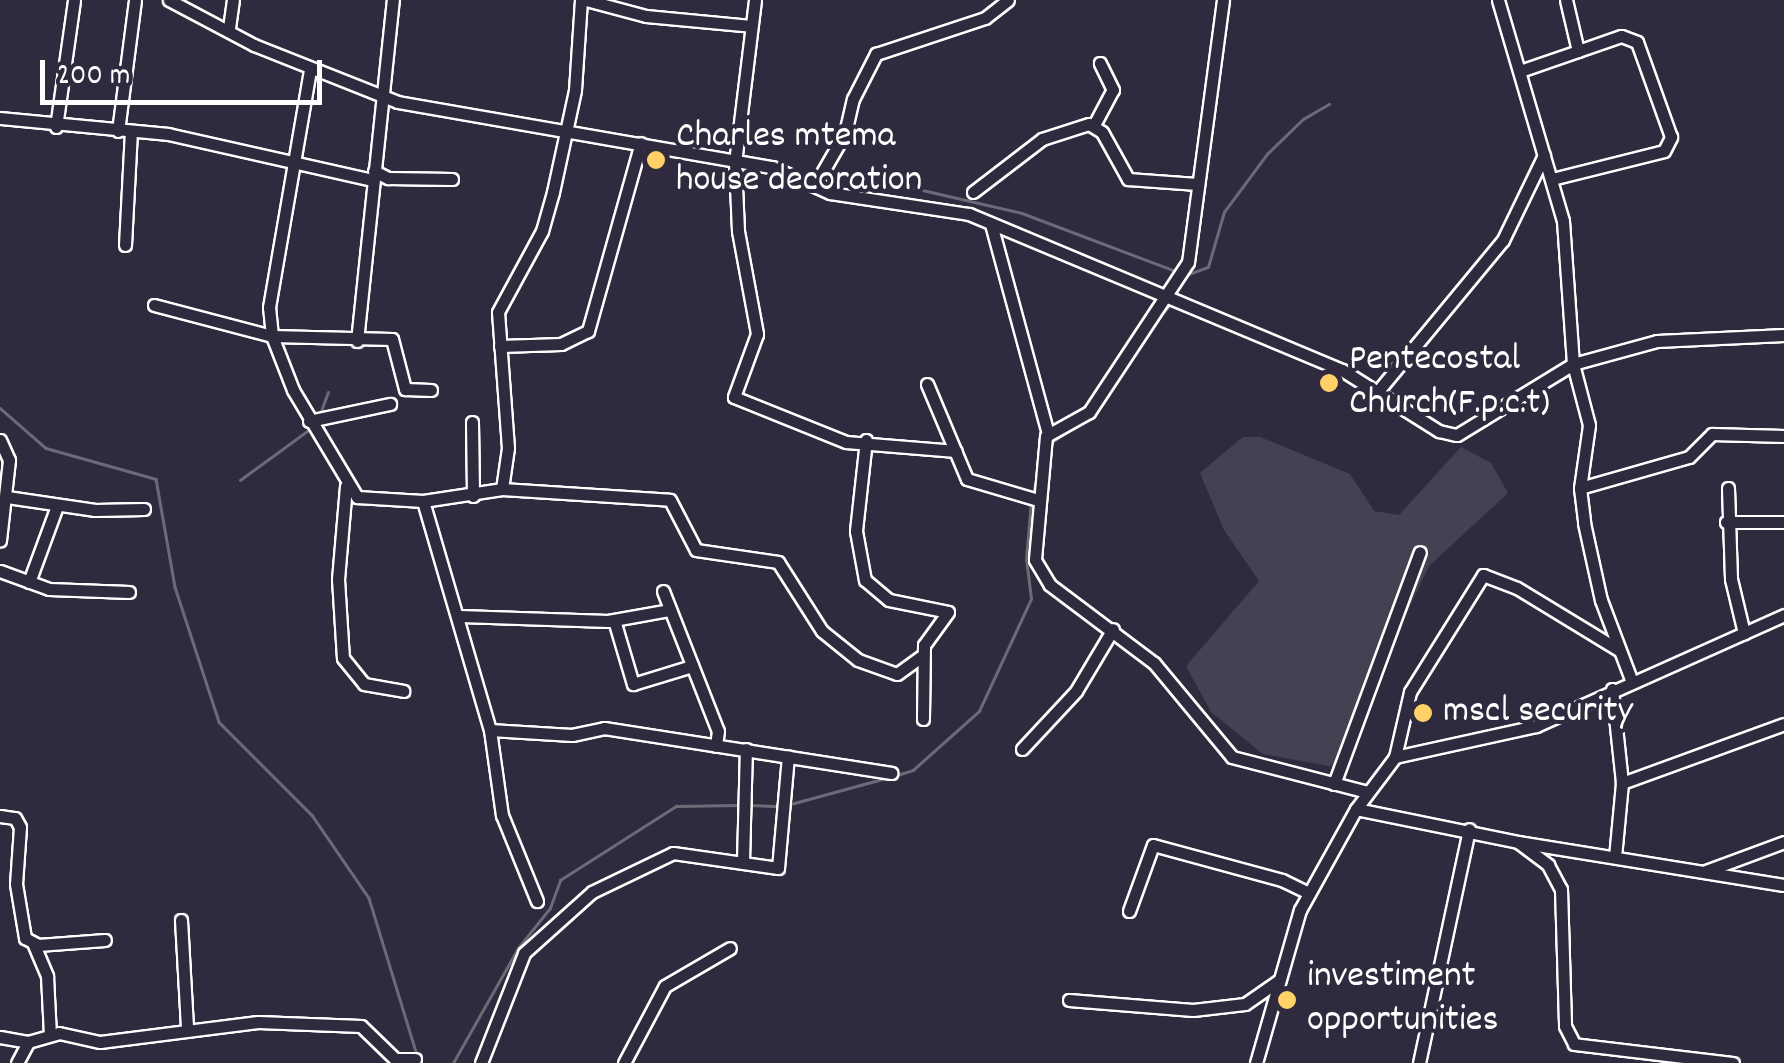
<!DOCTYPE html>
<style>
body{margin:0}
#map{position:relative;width:1784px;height:1063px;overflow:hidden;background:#2f2a3d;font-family:Dekko,sans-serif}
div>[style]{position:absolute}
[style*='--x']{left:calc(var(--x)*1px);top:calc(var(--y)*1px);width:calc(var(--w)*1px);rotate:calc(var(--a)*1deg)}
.green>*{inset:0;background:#464152}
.stream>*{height:2.5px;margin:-1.25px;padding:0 1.25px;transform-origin:1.25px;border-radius:1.25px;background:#6d6a77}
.roads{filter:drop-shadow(2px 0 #fff) drop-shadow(-2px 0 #fff) drop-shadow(0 2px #fff) drop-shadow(0 -2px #fff)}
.street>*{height:11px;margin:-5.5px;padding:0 5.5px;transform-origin:5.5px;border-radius:5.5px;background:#2f2a3d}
.dots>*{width:28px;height:28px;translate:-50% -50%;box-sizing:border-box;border:5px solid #2f2a3d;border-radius:50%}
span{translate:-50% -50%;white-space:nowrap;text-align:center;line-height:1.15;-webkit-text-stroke:8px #2f2a3d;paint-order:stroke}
.poi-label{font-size:38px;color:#fff}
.left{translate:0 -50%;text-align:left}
.scale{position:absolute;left:40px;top:60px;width:282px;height:45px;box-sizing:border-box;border:5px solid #fff;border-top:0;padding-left:12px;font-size:30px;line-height:35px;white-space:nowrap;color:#fff;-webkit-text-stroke:8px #2f2a3d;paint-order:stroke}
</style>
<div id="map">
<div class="green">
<div style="clip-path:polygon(1243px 437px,1260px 437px,1350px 474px,1374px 511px,1399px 515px,1461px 447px,1491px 463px,1508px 493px,1429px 566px,1334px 767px,1263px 754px,1211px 712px,1186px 666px,1259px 581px,1224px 530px,1200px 473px)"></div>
</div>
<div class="stream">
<div style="--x:190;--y:18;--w:17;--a:25"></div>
<div style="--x:901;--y:185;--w:124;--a:13"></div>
<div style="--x:1022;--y:213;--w:167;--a:20.7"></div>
<div style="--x:1186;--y:275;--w:23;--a:-20"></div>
<div style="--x:1208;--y:267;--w:57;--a:-73.8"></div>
<div style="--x:1224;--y:212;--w:72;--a:-53.4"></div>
<div style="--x:1267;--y:154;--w:50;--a:-44.2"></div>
<div style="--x:1303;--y:119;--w:30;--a:-30"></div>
<div style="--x:1157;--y:319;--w:22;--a:-47"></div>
<div style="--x:1097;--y:389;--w:41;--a:-54"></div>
<div style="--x:0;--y:408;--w:61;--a:41"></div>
<div style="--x:46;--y:448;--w:114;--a:15.7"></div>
<div style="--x:156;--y:479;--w:110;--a:80"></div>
<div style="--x:175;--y:587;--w:142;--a:71.9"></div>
<div style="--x:219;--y:722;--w:132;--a:45"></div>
<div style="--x:312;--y:815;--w:101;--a:55.5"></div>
<div style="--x:369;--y:898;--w:164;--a:73"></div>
<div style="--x:320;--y:414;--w:23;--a:-70"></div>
<div style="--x:1052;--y:442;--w:27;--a:-34"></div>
<div style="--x:240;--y:480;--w:87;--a:-36.1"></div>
<div style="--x:1033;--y:493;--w:22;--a:-77"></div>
<div style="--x:897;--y:775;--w:17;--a:-17"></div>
<div style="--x:913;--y:770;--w:89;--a:-41.8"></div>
<div style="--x:979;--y:711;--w:123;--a:-65.1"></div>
<div style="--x:1031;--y:599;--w:39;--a:-97"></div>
<div style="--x:1026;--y:560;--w:59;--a:-85.2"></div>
<div style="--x:747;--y:805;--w:32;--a:2"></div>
<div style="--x:787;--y:805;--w:107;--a:-15.2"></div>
<div style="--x:453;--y:1063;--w:132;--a:-60.5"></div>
<div style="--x:518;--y:948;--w:51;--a:-51.3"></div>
<div style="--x:550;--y:908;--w:30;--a:-70"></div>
<div style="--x:560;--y:880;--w:138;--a:-32.5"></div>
<div style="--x:676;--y:806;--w:63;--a:-0.9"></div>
</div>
<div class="roads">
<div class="street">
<div style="--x:169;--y:0;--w:96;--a:27.9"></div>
<div style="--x:254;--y:45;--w:155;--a:21.6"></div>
<div style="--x:398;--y:102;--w:380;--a:9.9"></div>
<div style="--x:772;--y:167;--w:64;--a:24.1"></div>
<div style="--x:830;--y:193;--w:141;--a:8.6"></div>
<div style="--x:969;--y:214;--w:404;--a:22.7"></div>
<div style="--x:1342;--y:370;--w:115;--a:32.2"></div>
<div style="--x:1439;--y:431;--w:18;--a:13"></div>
<div style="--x:1457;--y:435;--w:136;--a:-31.5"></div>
<div style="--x:1573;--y:364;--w:87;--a:-15.3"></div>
<div style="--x:1657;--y:341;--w:127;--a:-2.7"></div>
<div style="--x:586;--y:0;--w:62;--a:14.9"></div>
<div style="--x:646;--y:16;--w:105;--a:5.4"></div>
<div style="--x:755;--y:0;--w:163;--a:97"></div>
<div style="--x:735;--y:162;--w:69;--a:87.5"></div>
<div style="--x:738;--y:231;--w:105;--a:79.5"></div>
<div style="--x:757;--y:334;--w:67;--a:110.1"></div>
<div style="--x:734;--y:397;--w:121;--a:21.9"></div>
<div style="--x:846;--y:442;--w:110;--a:4.7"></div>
<div style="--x:1223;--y:0;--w:264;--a:97.6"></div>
<div style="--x:1188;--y:262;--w:180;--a:123.4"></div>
<div style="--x:1089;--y:412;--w:49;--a:150.8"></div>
<div style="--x:1046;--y:436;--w:124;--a:95.1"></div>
<div style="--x:1035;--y:560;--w:29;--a:59"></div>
<div style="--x:1050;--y:585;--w:130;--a:36.9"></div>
<div style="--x:1154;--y:663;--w:122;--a:50.3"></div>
<div style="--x:1232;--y:757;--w:139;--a:14.5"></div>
<div style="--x:1498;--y:0;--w:230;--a:73.6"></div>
<div style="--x:1563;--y:221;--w:143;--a:86"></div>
<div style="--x:1573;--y:364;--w:63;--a:75.3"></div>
<div style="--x:1589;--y:425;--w:64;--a:98.1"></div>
<div style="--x:1580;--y:488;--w:35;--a:83"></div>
<div style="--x:1584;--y:523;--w:79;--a:77.6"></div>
<div style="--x:1601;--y:600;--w:88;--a:69.3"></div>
<div style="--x:229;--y:28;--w:28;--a:-82"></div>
<div style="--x:310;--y:70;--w:241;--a:99.8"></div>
<div style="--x:269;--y:307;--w:29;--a:84"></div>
<div style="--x:272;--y:336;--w:58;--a:68.7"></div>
<div style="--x:293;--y:390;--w:125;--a:59.1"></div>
<div style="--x:357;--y:497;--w:66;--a:3.5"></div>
<div style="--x:423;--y:501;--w:80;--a:-8.6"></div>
<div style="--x:502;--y:489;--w:41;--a:-81.7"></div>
<div style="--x:508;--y:448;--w:136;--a:-94.2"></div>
<div style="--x:498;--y:312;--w:92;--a:-61.5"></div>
<div style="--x:542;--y:231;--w:41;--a:-74.2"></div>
<div style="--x:553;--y:192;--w:104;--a:-77.8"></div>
<div style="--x:575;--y:90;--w:90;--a:-86.2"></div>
<div style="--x:1520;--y:71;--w:61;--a:-19"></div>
<div style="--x:0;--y:118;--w:169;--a:5.4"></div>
<div style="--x:168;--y:134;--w:209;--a:12.7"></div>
<div style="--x:1094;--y:125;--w:40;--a:-62"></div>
<div style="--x:1113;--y:90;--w:30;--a:-116"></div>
<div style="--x:56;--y:127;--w:128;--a:-81.9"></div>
<div style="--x:118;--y:131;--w:132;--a:-82.6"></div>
<div style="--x:374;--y:171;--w:16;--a:27"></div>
<div style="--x:388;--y:178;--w:64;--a:0.9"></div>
<div style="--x:1552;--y:179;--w:115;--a:-14"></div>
<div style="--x:1664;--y:151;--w:16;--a:-63"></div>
<div style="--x:1671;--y:137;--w:101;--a:-109.7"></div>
<div style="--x:1637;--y:42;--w:17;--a:-159"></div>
<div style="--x:1621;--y:36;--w:46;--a:160.8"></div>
<div style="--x:1578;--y:51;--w:52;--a:-103.2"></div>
<div style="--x:815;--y:185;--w:60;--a:-60"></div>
<div style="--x:845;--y:133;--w:35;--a:-77"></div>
<div style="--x:853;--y:99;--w:51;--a:-62.9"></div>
<div style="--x:876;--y:54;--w:115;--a:-18.3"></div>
<div style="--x:985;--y:18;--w:29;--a:-38"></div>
<div style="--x:973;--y:192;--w:87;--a:-37.5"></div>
<div style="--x:1042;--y:139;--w:49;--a:-17.7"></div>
<div style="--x:1089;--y:124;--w:15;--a:32"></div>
<div style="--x:1102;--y:132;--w:54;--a:61"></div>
<div style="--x:1128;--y:179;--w:69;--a:4.1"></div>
<div style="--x:991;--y:224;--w:218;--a:74.8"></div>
<div style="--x:125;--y:245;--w:114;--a:-87"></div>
<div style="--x:154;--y:305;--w:122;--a:14.7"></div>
<div style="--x:272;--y:336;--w:120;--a:1.4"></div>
<div style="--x:392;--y:339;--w:52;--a:75.4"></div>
<div style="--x:405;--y:389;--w:26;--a:2"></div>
<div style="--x:357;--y:341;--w:343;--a:-84"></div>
<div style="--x:500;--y:346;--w:61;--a:-1.9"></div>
<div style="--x:561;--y:344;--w:30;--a:-26"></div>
<div style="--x:588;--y:331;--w:195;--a:-74.3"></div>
<div style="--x:927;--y:384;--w:103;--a:67.2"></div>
<div style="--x:967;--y:479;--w:74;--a:16.5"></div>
<div style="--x:1378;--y:391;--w:196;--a:-50.4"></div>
<div style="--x:1503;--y:240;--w:94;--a:-64.2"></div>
<div style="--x:309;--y:421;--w:83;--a:-11.9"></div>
<div style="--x:472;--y:422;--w:74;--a:89.2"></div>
<div style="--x:0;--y:440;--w:22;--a:66"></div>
<div style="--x:9;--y:460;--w:81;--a:96.4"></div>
<div style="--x:866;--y:440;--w:92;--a:96.3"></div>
<div style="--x:856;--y:531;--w:50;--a:79.6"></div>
<div style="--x:865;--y:580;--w:31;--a:40"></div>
<div style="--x:889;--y:600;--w:60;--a:11.5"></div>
<div style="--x:948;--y:612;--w:41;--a:126"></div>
<div style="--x:924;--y:645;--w:74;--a:90.8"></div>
<div style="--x:346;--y:486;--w:93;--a:94.9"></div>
<div style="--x:338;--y:579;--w:79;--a:86.4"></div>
<div style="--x:343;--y:658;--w:33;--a:51"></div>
<div style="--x:364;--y:684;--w:40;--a:10"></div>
<div style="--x:1580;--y:488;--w:113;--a:-15.9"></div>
<div style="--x:1689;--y:457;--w:33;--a:-45"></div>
<div style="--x:1712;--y:434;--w:72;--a:1.6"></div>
<div style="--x:1728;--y:488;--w:91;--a:88.1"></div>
<div style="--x:1731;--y:579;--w:56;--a:76.5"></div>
<div style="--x:502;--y:489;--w:168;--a:3.7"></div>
<div style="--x:670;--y:500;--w:56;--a:62.5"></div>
<div style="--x:696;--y:550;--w:83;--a:8.3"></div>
<div style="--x:778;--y:562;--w:82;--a:57.5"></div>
<div style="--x:822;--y:631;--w:46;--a:38.9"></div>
<div style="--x:858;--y:660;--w:41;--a:19.7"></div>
<div style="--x:897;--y:674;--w:32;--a:-36"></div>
<div style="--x:7;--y:497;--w:89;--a:8.4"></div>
<div style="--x:95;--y:510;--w:49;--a:-1.2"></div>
<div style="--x:423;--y:501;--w:239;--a:73.7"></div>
<div style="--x:490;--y:730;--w:86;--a:82"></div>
<div style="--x:502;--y:815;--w:93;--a:67.9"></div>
<div style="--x:1726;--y:522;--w:58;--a:0"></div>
<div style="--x:0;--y:571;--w:52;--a:20.2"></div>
<div style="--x:49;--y:589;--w:80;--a:2.1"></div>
<div style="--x:29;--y:582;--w:81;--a:-69.8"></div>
<div style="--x:663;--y:591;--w:150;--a:68.6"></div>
<div style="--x:718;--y:731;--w:15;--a:98"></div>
<div style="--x:460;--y:616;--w:148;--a:1.9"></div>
<div style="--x:608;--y:621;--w:63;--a:-10.1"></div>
<div style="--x:614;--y:620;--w:67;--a:73.5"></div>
<div style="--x:633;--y:684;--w:62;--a:-17"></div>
<div style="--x:1612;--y:689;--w:95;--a:83.9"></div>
<div style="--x:1622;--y:783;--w:74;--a:95.4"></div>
<div style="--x:490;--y:730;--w:82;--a:3.5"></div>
<div style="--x:572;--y:735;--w:33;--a:-12"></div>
<div style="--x:604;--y:728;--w:291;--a:8.9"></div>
<div style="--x:1022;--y:749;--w:79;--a:-47"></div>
<div style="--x:1076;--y:691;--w:72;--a:-59.2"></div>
<div style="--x:1395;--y:757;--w:67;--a:-77"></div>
<div style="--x:1410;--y:692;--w:138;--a:-58"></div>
<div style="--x:1483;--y:575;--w:36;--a:21"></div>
<div style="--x:1517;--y:588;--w:119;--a:31.3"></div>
<div style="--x:1622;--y:783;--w:172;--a:-20"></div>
<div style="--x:1334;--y:784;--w:247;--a:-69.7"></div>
<div style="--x:1356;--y:809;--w:165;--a:11.5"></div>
<div style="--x:1518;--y:842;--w:38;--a:37"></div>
<div style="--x:1548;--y:865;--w:27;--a:62"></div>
<div style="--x:1561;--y:889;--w:137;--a:88.3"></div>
<div style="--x:1565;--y:1026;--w:20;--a:63"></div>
<div style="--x:1574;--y:1044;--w:160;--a:6.8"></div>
<div style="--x:0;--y:816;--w:15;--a:8"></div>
<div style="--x:15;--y:818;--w:10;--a:61"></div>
<div style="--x:20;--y:827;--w:57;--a:94"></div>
<div style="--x:16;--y:884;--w:55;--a:80.5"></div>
<div style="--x:25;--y:938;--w:15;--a:28"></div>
<div style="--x:38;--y:945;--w:67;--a:-4.3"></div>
<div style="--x:1518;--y:842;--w:269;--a:9.2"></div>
<div style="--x:743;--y:861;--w:112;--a:-88.5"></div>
<div style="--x:1706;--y:871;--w:83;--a:-20.4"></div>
<div style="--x:1129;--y:911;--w:70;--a:-70"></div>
<div style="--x:1153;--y:845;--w:134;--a:15.2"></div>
<div style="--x:1282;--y:880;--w:30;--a:26"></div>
<div style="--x:181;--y:920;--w:108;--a:86.8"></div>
<div style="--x:34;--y:945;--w:34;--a:67"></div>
<div style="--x:47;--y:976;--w:59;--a:87.1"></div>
<div style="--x:1069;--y:1000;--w:124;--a:4.6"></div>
<div style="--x:1193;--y:1010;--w:52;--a:-6.6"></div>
<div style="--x:1245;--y:1004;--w:39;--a:-35"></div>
<div style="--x:0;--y:1037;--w:28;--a:10"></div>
<div style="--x:17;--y:1063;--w:24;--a:-62"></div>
<div style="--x:28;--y:1042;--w:32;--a:-16"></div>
<div style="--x:59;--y:1033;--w:42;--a:12.4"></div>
<div style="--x:100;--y:1042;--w:159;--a:-7.2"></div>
<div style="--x:258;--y:1022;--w:103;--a:2.2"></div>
<div style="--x:361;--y:1026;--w:47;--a:44.1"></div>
<div style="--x:395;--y:1059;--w:20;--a:0"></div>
<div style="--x:481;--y:1063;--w:118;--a:-68.6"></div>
<div style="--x:524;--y:953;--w:91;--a:-41.9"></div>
<div style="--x:592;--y:892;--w:90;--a:-25.7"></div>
<div style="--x:673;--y:853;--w:106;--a:8.1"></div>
<div style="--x:778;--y:868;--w:112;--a:-84.9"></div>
<div style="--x:624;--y:1063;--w:87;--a:-62"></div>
<div style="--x:665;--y:986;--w:75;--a:-30.3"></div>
<div style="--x:1256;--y:1063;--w:159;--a:-74"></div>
<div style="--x:1300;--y:910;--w:115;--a:-61"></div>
<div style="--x:1356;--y:809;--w:65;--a:-53.1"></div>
<div style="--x:1395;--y:757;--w:144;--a:-12.4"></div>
<div style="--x:1536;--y:726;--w:272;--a:-24.1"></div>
<div style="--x:1419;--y:1063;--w:239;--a:-77.9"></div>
</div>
</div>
<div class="dots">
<div style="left:656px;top:160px;background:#ffd166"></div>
<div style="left:1329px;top:383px;background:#ffd166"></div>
<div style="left:1423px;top:713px;background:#ffd166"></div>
<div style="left:1287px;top:1000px;background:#ffd166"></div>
</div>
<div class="poi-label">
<span class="left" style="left:676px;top:160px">Charles mtema<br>house decoration</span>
<span class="left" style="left:1349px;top:383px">Pentecostal<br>Church(F.p.c.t)</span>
<span class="left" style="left:1443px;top:713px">mscl security</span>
<span class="left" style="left:1307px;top:1000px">investiment<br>opportunities</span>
</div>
<div class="scale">200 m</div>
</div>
